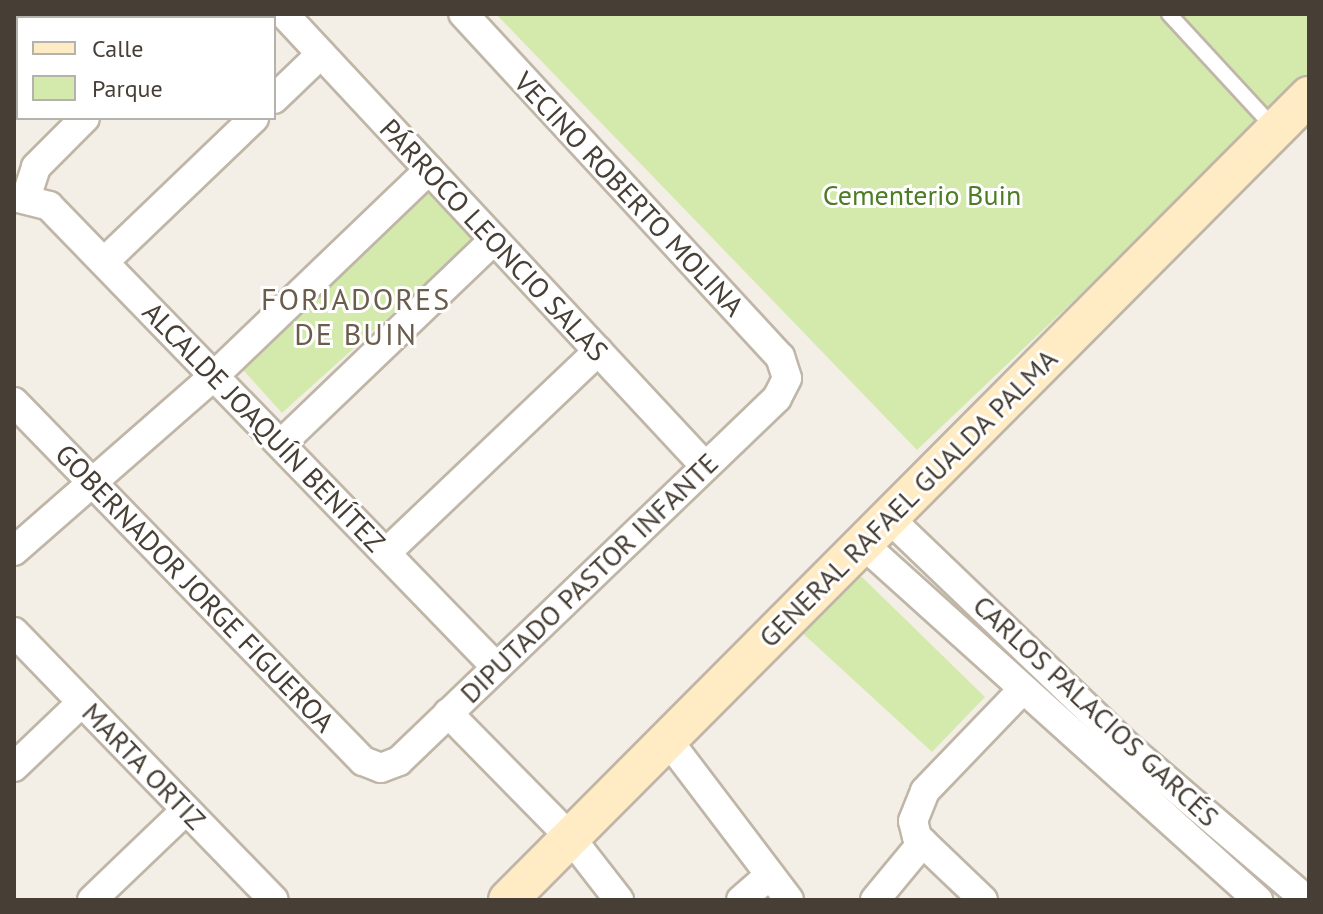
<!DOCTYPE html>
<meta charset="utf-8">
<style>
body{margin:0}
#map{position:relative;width:1323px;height:914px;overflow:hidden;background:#f4efe6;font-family:"PT Sans",sans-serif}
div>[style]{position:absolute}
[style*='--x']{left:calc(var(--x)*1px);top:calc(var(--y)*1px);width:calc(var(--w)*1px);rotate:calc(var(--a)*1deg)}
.green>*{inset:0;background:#d4eaad;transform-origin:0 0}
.roads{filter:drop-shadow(2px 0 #c0b6a8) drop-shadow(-2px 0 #c0b6a8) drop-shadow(0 2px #c0b6a8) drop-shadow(0 -2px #c0b6a8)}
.lane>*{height:14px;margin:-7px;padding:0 7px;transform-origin:7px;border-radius:7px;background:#fff}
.street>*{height:28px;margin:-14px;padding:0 14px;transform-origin:14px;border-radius:14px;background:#fff}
.secondary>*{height:38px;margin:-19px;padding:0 19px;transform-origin:19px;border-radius:19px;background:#ffecc5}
span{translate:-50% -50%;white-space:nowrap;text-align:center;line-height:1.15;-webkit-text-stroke:6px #fff;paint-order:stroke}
.street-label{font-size:28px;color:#473f35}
.park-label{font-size:28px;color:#4d7c25}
.neighbourhood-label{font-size:30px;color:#6b5c4c;letter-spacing:2px}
.frame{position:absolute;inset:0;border:16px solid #473f35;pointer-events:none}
.legend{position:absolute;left:16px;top:16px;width:260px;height:104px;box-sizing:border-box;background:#fff;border:2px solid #b5b2ae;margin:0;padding:10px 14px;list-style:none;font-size:24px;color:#473f35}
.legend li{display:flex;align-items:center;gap:16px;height:40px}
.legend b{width:40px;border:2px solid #b5b2ae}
</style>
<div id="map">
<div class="green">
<div style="clip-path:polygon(496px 14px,1309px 14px,1309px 77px,917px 450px)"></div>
<div style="left:431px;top:190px;width:66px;height:260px;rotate:48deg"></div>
<div style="clip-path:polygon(862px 577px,985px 697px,932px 752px,798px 629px,847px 579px)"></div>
</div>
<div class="roads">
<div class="lane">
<div style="--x:1169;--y:14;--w:156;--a:47.3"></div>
</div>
<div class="street">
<div style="--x:284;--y:14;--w:618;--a:47.03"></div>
<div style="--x:188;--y:18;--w:6;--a:-45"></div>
<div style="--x:274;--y:99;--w:65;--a:-43.8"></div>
<div style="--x:27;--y:195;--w:29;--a:-72"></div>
<div style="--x:36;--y:167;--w:69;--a:-45"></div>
<div style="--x:14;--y:197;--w:36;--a:14"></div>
<div style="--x:49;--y:206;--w:642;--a:45.88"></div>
<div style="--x:104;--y:262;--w:208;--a:-43.8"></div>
<div style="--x:14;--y:402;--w:501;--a:45.81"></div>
<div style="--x:363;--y:761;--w:19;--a:21"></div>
<div style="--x:381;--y:768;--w:19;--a:-21"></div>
<div style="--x:399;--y:761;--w:524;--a:-43.84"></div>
<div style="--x:777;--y:398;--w:22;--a:-63"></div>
<div style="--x:787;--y:378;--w:22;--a:-108"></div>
<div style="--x:780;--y:357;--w:467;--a:-132.7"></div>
<div style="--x:281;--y:444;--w:295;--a:-43.8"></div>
<div style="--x:889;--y:518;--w:334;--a:43.8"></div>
<div style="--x:1130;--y:749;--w:233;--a:40.5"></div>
<div style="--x:863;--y:544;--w:532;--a:42.03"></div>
<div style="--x:14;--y:551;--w:266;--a:-41.2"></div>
<div style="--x:214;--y:376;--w:298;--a:-43.8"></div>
<div style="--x:386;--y:553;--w:293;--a:-43.6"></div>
<div style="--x:14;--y:632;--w:373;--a:45.9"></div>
<div style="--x:448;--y:713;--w:174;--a:45.5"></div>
<div style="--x:570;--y:837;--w:80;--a:52.1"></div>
<div style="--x:667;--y:739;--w:202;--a:52.8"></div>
<div style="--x:14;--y:767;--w:94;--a:-43.7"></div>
<div style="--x:92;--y:900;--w:130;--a:-43.8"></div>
<div style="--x:741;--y:900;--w:38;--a:-41"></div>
<div style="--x:875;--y:900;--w:75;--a:-50.4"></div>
<div style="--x:983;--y:900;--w:91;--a:-136.3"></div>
<div style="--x:917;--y:837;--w:16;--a:-104"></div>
<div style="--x:913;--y:821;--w:32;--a:-68"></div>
<div style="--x:925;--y:791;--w:141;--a:-46.1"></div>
</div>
<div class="secondary">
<div style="--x:508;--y:900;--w:1135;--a:-45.11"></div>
</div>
</div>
<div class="street-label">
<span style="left:629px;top:194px;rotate:47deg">VECINO ROBERTO MOLINA</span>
<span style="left:494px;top:240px;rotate:47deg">PÁRROCO LEONCIO SALAS</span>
<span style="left:264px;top:427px;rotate:46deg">ALCALDE JOAQUÍN BENÍTEZ</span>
<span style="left:908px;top:498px;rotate:-45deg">GENERAL RAFAEL GUALDA PALMA</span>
<span style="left:589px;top:578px;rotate:-44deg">DIPUTADO PASTOR INFANTE</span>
<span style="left:195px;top:588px;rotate:46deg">GOBERNADOR JORGE FIGUEROA</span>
<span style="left:1096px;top:711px;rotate:43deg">CARLOS PALACIOS GARCÉS</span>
<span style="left:144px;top:766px;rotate:46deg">MARTA ORTIZ</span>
</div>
<div class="park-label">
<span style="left:922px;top:195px">Cementerio Buin</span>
</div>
<div class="neighbourhood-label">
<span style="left:356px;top:316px">FORJADORES<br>DE BUIN</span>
</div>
<div class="frame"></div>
<ul class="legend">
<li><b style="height:10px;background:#ffecc5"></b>Calle</li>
<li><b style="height:22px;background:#d4eaad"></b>Parque</li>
</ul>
</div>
